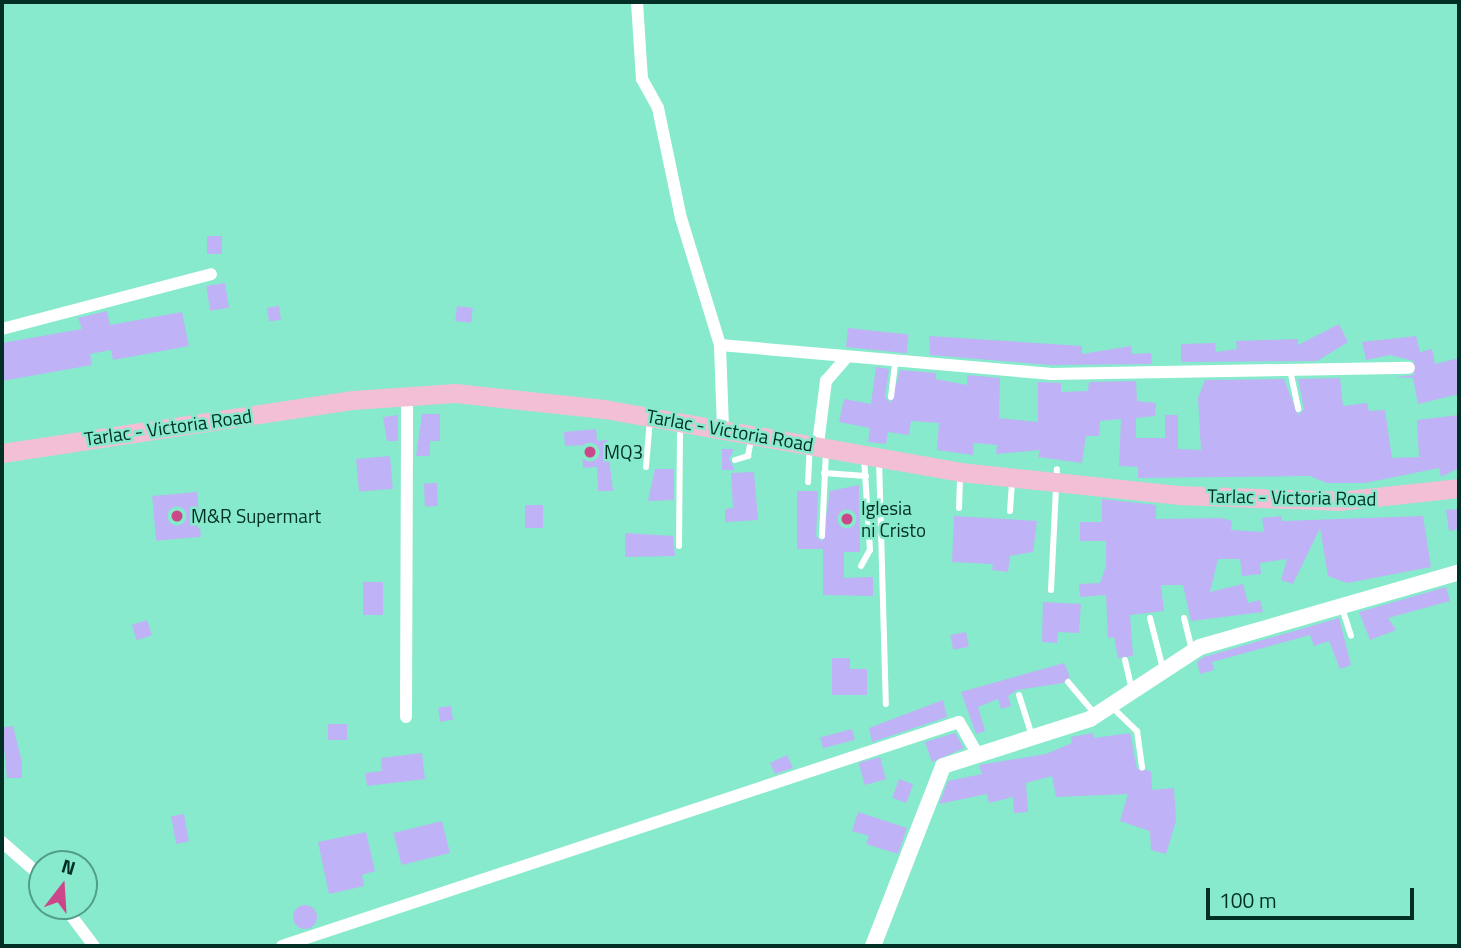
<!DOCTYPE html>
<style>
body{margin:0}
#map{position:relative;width:1461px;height:948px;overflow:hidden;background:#87eacc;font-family:"Titillium Web",sans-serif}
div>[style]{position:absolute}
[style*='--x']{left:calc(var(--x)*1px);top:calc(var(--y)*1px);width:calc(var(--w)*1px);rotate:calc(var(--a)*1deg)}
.building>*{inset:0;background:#bfb2f6;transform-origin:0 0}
.round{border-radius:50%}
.service>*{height:6px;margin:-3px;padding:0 3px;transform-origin:3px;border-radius:3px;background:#fff}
.minor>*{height:12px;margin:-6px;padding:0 6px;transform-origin:6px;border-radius:6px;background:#fff}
.tertiary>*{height:16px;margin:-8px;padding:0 8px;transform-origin:8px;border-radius:8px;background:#fff}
.primary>*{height:19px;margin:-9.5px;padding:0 9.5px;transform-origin:9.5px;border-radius:9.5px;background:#f2bfd6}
.dots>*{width:19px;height:19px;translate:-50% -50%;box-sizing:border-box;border:4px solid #87eacc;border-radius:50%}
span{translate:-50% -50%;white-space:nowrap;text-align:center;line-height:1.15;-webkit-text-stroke:5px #87eacc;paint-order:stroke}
.street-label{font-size:19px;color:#022f25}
.poi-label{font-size:19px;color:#022f25}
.left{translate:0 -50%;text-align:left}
.frame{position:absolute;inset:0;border:4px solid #022f25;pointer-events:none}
.north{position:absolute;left:28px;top:850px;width:70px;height:70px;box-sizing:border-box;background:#87eacc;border:2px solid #529f89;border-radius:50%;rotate:17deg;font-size:19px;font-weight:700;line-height:28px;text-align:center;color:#022f25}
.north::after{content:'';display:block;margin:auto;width:24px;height:32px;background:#cc478a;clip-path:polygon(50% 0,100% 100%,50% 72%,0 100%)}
.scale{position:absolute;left:1206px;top:888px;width:208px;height:32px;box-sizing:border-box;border:4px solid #022f25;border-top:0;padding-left:9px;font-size:21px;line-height:24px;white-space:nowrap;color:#022f25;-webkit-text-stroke:5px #87eacc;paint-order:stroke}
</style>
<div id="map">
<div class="building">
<div style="left:207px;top:236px;width:15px;height:18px"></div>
<div style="left:225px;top:283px;width:25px;height:19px;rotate:81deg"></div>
<div style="left:279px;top:306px;width:14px;height:12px;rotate:82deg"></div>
<div style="left:457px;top:306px;width:16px;height:15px;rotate:7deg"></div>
<div style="clip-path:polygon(107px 311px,110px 325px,182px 312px,189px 346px,113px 360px,111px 350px,90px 354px,92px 365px,2px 381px,2px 343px,82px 329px,78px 318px)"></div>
<div style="clip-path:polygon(1339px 324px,1348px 342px,1317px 361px,1181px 362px,1181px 344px,1215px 343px,1216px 352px,1237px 349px,1236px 341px,1298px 339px,1298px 345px)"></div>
<div style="left:848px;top:328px;width:61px;height:19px;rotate:6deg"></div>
<div style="clip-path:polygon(929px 336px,1082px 346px,1082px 354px,1131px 346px,1132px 354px,1151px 353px,1152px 364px,1050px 365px,930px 355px)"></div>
<div style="clip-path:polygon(1416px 336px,1420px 352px,1432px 349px,1435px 364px,1459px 358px,1459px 394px,1418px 404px,1413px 378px,1395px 377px,1414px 375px,1414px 361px,1390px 355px,1366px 360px,1362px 342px)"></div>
<div style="clip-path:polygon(876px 367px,889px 369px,885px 397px,891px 403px,900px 370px,936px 373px,936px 379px,967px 385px,967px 375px,1000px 378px,999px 418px,1038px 422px,1038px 382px,1061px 383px,1061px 392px,1088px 391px,1089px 382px,1136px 381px,1137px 401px,1156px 403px,1155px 416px,1136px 418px,1136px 438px,1165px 438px,1165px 415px,1178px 415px,1178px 449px,1201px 450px,1198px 398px,1205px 380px,1284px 379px,1298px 415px,1304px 409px,1298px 379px,1340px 378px,1343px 406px,1367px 403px,1369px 411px,1385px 410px,1392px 458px,1419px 457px,1417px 420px,1459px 415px,1459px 468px,1441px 477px,1439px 468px,1365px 483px,1327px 483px,1310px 476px,1138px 478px,1138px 467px,1119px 466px,1121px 419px,1100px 421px,1099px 436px,1086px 436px,1082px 463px,1038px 457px,1040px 450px,996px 454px,997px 445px,974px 443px,973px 455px,937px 450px,939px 423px,911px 421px,909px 435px,888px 432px,886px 444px,868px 442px,870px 428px,839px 422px,844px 399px,871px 404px)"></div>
<div style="clip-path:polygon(422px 414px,440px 414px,440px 441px,430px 441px,430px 456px,416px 456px)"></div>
<div style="clip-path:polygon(398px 415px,398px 441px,387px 441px,383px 417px)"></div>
<div style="clip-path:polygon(596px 429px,597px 441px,607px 440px,613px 491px,598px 491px,597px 467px,583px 468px,582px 445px,565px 446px,564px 432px)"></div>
<div style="clip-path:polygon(722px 449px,734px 449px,729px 459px,735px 470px,722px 470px)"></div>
<div style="left:390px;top:456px;width:33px;height:34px;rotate:85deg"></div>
<div style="clip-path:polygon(655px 469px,674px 469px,674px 500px,648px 501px)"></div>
<div style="clip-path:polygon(754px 472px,758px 520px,725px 522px,725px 509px,733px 508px,731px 473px)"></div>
<div style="left:437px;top:483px;width:23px;height:13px;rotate:88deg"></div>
<div style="clip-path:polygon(859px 485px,860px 552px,844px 552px,844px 578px,873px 577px,873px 596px,823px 595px,823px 549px,797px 549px,797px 491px,818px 491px,816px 536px,822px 542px,830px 491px)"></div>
<div style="left:197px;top:492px;width:45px;height:45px;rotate:85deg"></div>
<div style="clip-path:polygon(1102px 499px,1156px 505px,1156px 519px,1221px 518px,1232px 521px,1231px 530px,1264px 532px,1262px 518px,1281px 516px,1282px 521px,1423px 516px,1431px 567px,1347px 583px,1328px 576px,1320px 528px,1293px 584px,1281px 580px,1287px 559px,1260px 563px,1261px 574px,1242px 576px,1240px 559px,1218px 559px,1210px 592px,1243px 584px,1248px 603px,1260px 600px,1263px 612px,1191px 621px,1183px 585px,1161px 585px,1164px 611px,1130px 615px,1133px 656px,1118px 658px,1114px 637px,1108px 638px,1106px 595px,1080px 597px,1079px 584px,1100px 583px,1106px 566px,1106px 541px,1080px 541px,1080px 522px,1102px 522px)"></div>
<div style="left:543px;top:505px;width:23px;height:18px;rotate:90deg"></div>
<div style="clip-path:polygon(1459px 509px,1459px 529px,1449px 531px,1446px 510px)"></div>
<div style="clip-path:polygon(954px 516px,1037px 521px,1033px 552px,1010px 556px,1008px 572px,992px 570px,993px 564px,952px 562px)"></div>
<div style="clip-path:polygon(625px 533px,673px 536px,675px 556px,625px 557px)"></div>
<div style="left:363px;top:582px;width:20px;height:33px"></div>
<div style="clip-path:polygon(1446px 587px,1450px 601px,1388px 618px,1396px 630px,1370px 640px,1359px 612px)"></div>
<div style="clip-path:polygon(1043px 602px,1081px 604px,1079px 633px,1058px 632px,1057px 643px,1042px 642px)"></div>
<div style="clip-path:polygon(1339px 618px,1351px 665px,1340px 669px,1329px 641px,1314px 646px,1310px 635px,1212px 662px,1214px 670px,1200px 674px,1197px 662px,1204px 657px)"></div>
<div style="left:147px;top:620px;width:16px;height:16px;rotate:72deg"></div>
<div style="left:966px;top:632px;width:15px;height:16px;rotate:79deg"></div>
<div style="clip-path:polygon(832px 658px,850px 658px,850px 669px,867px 669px,867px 695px,832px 695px)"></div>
<div style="clip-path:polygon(1064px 663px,1070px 677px,1063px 683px,1017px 690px,1008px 696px,1011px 706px,1001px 709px,998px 699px,978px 707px,985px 731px,976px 734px,961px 692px)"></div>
<div style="clip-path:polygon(943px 700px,947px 717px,872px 742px,869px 728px)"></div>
<div style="left:451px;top:706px;width:14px;height:13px;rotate:82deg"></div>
<div style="left:328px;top:724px;width:19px;height:16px"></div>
<div style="clip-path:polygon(13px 726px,22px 762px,22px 778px,7px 778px,2px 728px)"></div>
<div style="left:852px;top:729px;width:11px;height:33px;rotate:75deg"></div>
<div style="clip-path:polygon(955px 733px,964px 748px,932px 762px,925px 742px)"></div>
<div style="clip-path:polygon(1093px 733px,1094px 738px,1130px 733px,1137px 769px,1151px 771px,1152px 790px,1174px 788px,1176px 821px,1166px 854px,1151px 850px,1150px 831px,1120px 821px,1128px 794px,1056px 797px,1052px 776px,1026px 783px,1028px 812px,1014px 813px,1013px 797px,989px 803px,987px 794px,939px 804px,948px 781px,982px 774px,979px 765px,1046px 754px,1072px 743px,1071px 737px)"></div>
<div style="clip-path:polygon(422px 753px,425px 779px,367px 786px,365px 773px,382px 771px,381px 758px)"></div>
<div style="clip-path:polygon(787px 755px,793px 768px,775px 774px,770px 763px)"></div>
<div style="left:880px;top:757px;width:23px;height:22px;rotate:75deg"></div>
<div style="left:899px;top:779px;width:15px;height:20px;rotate:20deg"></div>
<div style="clip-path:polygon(858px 812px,907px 828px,898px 854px,866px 844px,869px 836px,852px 831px)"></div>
<div style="left:184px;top:814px;width:28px;height:13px;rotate:80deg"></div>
<div style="left:442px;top:821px;width:33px;height:50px;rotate:76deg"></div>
<div style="clip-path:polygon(366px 832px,375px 871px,362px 875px,364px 886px,329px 894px,318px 842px)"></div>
<div class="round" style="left:293px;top:905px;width:24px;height:24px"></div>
</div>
<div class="service">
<div style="--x:1290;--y:370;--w:40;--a:78"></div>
<div style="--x:891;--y:397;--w:34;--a:-83"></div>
<div style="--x:879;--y:459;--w:245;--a:88.4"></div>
<div style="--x:735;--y:460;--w:14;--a:-17"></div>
<div style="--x:748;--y:456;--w:17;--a:-80"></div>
<div style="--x:646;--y:467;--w:49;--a:-85.3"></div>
<div style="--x:824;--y:473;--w:42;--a:4.1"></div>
<div style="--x:808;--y:482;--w:34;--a:-87"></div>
<div style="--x:959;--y:508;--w:34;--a:-88"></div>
<div style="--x:1010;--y:511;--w:32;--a:-86"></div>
<div style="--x:822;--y:536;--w:85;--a:-87.3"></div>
<div style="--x:679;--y:546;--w:119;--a:-89.5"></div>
<div style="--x:861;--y:566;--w:18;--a:-61"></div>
<div style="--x:870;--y:550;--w:93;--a:-93.7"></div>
<div style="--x:1051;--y:590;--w:121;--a:-87.2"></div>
<div style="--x:1342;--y:608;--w:29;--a:72"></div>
<div style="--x:1150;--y:618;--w:53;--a:75.7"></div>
<div style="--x:1184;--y:618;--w:34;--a:76"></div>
<div style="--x:1125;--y:660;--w:32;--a:77"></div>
<div style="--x:1068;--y:682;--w:42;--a:49.8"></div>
<div style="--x:1019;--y:695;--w:43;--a:72.4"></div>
<div style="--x:1112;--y:707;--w:35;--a:44"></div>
<div style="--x:1137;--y:731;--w:37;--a:82"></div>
</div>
<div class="minor">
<div style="--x:637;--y:2;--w:77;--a:86.3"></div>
<div style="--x:642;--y:79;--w:33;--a:61"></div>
<div style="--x:658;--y:108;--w:112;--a:78.2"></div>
<div style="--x:681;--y:218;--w:133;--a:72.9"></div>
<div style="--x:2;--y:329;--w:216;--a:-14.7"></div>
<div style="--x:723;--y:428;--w:83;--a:-92.1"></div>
<div style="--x:720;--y:345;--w:331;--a:5"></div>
<div style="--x:1050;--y:374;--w:359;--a:-1"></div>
<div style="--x:818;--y:444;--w:64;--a:-82.8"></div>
<div style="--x:826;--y:381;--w:30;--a:-49"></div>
<div style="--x:406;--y:717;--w:322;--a:-89.8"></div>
<div style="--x:2;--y:842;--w:53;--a:41.2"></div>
<div style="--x:64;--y:906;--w:50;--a:53.1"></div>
<div style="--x:282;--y:946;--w:713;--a:-18.31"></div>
<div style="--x:959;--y:722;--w:38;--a:60"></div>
</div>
<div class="tertiary">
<div style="--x:873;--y:946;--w:193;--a:-68.7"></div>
<div style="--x:943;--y:766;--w:154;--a:-17.7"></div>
<div style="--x:1090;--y:719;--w:131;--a:-33.2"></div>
<div style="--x:1200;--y:647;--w:270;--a:-16.1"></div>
</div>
<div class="primary">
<div style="--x:2;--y:453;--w:355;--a:-8.6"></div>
<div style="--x:353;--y:400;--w:102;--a:-3.9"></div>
<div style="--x:455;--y:393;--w:150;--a:6.1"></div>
<div style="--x:604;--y:409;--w:362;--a:10"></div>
<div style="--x:960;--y:472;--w:219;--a:6"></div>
<div style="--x:1178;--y:495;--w:160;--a:2.1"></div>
<div style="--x:1338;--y:501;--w:122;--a:-6.1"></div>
</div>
<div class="dots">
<div style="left:590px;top:452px;background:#cc478a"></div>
<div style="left:177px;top:516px;background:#cc478a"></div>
<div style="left:847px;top:519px;background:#cc478a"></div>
</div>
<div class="street-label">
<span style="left:168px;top:427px;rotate:-8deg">Tarlac - Victoria Road</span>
<span style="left:730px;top:430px;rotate:10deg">Tarlac - Victoria Road</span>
<span style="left:1292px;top:497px;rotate:1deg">Tarlac - Victoria Road</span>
</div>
<div class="poi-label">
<span class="left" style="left:604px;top:452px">MQ3</span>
<span class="left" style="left:861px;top:519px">Iglesia<br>ni Cristo</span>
<span class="left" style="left:191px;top:516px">M&amp;R Supermart</span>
</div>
<div class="frame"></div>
<div class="north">N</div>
<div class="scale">100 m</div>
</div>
